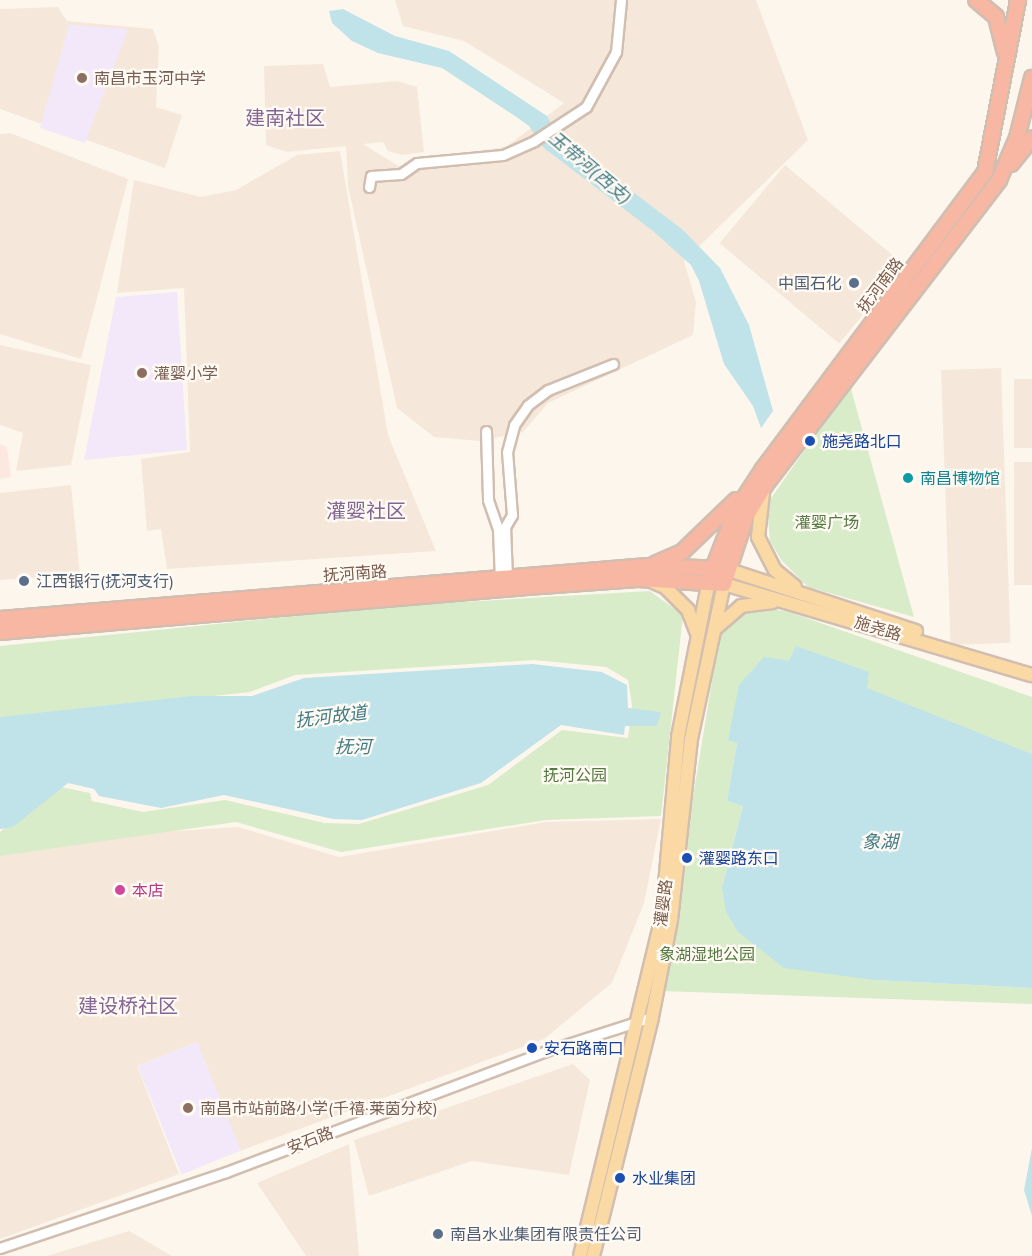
<!DOCTYPE html>
<meta charset="utf-8">
<style>
body{margin:0}
#map{position:relative;width:1032px;height:1256px;overflow:hidden;background:#fdf6ec;font-family:Mulish,"Noto Sans SC",sans-serif}
div>[style]{position:absolute}
[style*='--x']{left:calc(var(--x)*1px);top:calc(var(--y)*1px);width:calc(var(--w)*1px);rotate:calc(var(--a)*1deg)}
.residential>*{inset:0;background:#f5e8da;transform-origin:0 0}
.commercial>*{inset:0;background:#fde8e0}
.education>*{inset:0;background:#f3e8fa;transform-origin:0 0}
.green>*{inset:0;background:#d8ecc9}
.water>*{inset:0;background:#bfe3e8}
.roads{filter:drop-shadow(2px 0 #d1beb0) drop-shadow(-2px 0 #d1beb0) drop-shadow(0 2px #d1beb0) drop-shadow(0 -2px #d1beb0)}
.minor>*{height:9px;margin:-4.5px;padding:0 4.5px;transform-origin:4.5px;border-radius:4.5px;background:#fff}
.major>*{height:12px;margin:-6px;padding:0 6px;transform-origin:6px;border-radius:6px;background:#fbd9a5}
.highway>*{height:14px;margin:-7px;padding:0 7px;transform-origin:7px;border-radius:7px;background:#f7b7a3}
.dots>*{width:16px;height:16px;translate:-50% -50%;box-sizing:border-box;border:3px solid #fffaf3;border-radius:50%}
span{translate:-50% -50%;white-space:nowrap;text-align:center;line-height:1.15;-webkit-text-stroke:4.5px #fffaf3;paint-order:stroke}
.education-label{font-size:16px;color:#785e54}
.left{translate:0 -50%;text-align:left}
.service-label{font-size:16px;color:#4e5e75}
.right{translate:-100% -50%;text-align:right}
.street-label{font-size:16px;color:#7a5c4d}
.transit-label{font-size:16px;color:#164399}
.culture-label{font-size:16px;color:#0d838f}
.park-label{font-size:16px;color:#537a41}
.hotel-label{font-size:16px;color:#b23c85}
.water-label{font-size:18px;color:#437c86;font-style:italic}
.quarter-label{font-size:20px;color:#846695}
</style>
<div id="map">
<div class="residential">
<div style="clip-path:polygon(395px 0,756px 0,808px 140px,684px 261px,696px 302px,693px 335px,548px 403px,523px 432px,480px 441px,434px 437px,397px 408px,348px 186px,346px 146px,287px 152px,266px 145px,264px 66px,323px 64px,330px 87px,397px 81px,417px 87px,424px 152px,402px 155px,388px 151px,383px 142px,363px 144px,400px 167px,414px 160px,506px 147px,564px 103px,464px 41px,403px 26px)"></div>
<div style="clip-path:polygon(58px 7px,67px 21px,153px 29px,159px 47px,156px 107px,182px 115px,165px 168px,0 109px,0 9px)"></div>
<div style="clip-path:polygon(10px 133px,128px 179px,81px 359px,0 334px,0 134px)"></div>
<div style="clip-path:polygon(340px 151px,388px 435px,436px 551px,167px 569px,161px 529px,147px 531px,141px 459px,190px 452px,184px 288px,117px 293px,134px 180px,201px 197px,236px 190px,297px 155px)"></div>
<div style="left:785px;top:165px;width:156px;height:102px;rotate:40deg"></div>
<div style="clip-path:polygon(0 345px,91px 365px,71px 465px,16px 471px,23px 433px,0 425px)"></div>
<div style="left:1001px;top:368px;width:275px;height:60px;rotate:88deg"></div>
<div style="left:1014px;top:379px;width:18px;height:69px"></div>
<div style="left:1032px;top:462px;width:123px;height:18px;rotate:90deg"></div>
<div style="clip-path:polygon(71px 485px,80px 575px,0 580px,0 493px)"></div>
<div style="clip-path:polygon(661px 819px,644px 903px,612px 983px,544px 1039px,240px 1151px,197px 1042px,137px 1066px,179px 1174px,0 1239px,0 855px,113px 835px,238px 827px,339px 857px,546px 822px)"></div>
<div style="clip-path:polygon(573px 1064px,590px 1080px,569px 1175px,472px 1161px,369px 1196px,354px 1140px)"></div>
<div style="clip-path:polygon(349px 1144px,359px 1256px,306px 1256px,257px 1183px)"></div>
<div style="clip-path:polygon(129px 1231px,172px 1256px,47px 1256px)"></div>
</div>
<div class="commercial">
<div style="clip-path:polygon(0 444px,7px 447px,11px 477px,0 479px)"></div>
</div>
<div class="education">
<div style="clip-path:polygon(69px 25px,128px 29px,85px 143px,40px 128px)"></div>
<div style="clip-path:polygon(177px 292px,187px 450px,84px 460px,116px 297px)"></div>
<div style="left:197px;top:1042px;width:117px;height:64px;rotate:68deg"></div>
</div>
<div class="green">
<div style="clip-path:polygon(850px 385px,914px 617px,808px 587px,782px 561px,770px 541px,767px 504px)"></div>
<div style="clip-path:polygon(650px 591px,683px 615px,661px 816px,546px 820px,341px 852px,236px 822px,0 856px,0 832px,56px 786px,90px 793px,92px 801px,143px 812px,225px 800px,325px 823px,359px 824px,488px 785px,562px 730px,628px 738px,632px 705px,628px 680px,606px 667px,534px 660px,295px 675px,250px 692px,0 720px,0 646px,395px 606px)"></div>
<div style="clip-path:polygon(766px 608px,789px 612px,1032px 697px,1032px 754px,789px 661px,733px 721px,728px 739px,737px 743px,727px 801px,743px 806px,722px 887px,874px 980px,1032px 988px,1032px 1004px,661px 991px,720px 633px,731px 620px,747px 611px)"></div>
</div>
<div class="water">
<div style="clip-path:polygon(343px 9px,395px 36px,449px 51px,547px 116px,558px 135px,683px 230px,720px 268px,749px 325px,773px 411px,761px 428px,753px 406px,724px 364px,699px 281px,691px 265px,653px 231px,544px 148px,529px 126px,515px 116px,442px 68px,378px 53px,352px 41px,332px 23px,329px 11px)"></div>
<div style="clip-path:polygon(796px 646px,869px 672px,867px 688px,1032px 754px,1032px 988px,874px 980px,784px 968px,738px 932px,726px 912px,722px 887px,743px 806px,727px 801px,737px 743px,728px 740px,739px 685px,764px 657px,789px 661px)"></div>
<div style="clip-path:polygon(532px 664px,602px 672px,627px 685px,628px 708px,661px 712px,657px 726px,625px 726px,624px 735px,561px 725px,481px 783px,362px 820px,333px 819px,224px 795px,161px 808px,99px 796px,94px 789px,68px 783px,13px 827px,0 829px,0 717px,193px 696px,252px 696px,304px 678px)"></div>
<div style="clip-path:polygon(1032px 1148px,1032px 1216px,1024px 1190px)"></div>
</div>
<div class="roads">
<div class="minor">
<div style="--x:369;--y:187;--w:11;--a:-80"></div>
<div style="--x:371;--y:176;--w:30;--a:-4"></div>
<div style="--x:401;--y:174;--w:19;--a:-35"></div>
<div style="--x:417;--y:163;--w:86;--a:-5.3"></div>
<div style="--x:503;--y:155;--w:34;--a:-24"></div>
<div style="--x:534;--y:141;--w:62;--a:-33.2"></div>
<div style="--x:586;--y:107;--w:63;--a:-61.4"></div>
<div style="--x:616;--y:52;--w:52;--a:-84.5"></div>
<div style="--x:486;--y:431;--w:69;--a:88.3"></div>
<div style="--x:488;--y:500;--w:31;--a:71"></div>
<div style="--x:498;--y:529;--w:50;--a:87.7"></div>
<div style="--x:507;--y:578;--w:51;--a:-92.2"></div>
<div style="--x:505;--y:527;--w:14;--a:-60"></div>
<div style="--x:512;--y:515;--w:63;--a:-94.5"></div>
<div style="--x:507;--y:452;--w:28;--a:-75"></div>
<div style="--x:514;--y:425;--w:24;--a:-55"></div>
<div style="--x:528;--y:405;--w:25;--a:-37"></div>
<div style="--x:548;--y:390;--w:70;--a:-21.8"></div>
<div style="--x:0;--y:1248;--w:238;--a:-18.6"></div>
<div style="--x:226;--y:1172;--w:348;--a:-20.7"></div>
<div style="--x:552;--y:1049;--w:105;--a:-17.7"></div>
</div>
<div class="major">
<div style="--x:763;--y:493;--w:44;--a:96.5"></div>
<div style="--x:758;--y:537;--w:37;--a:63"></div>
<div style="--x:775;--y:570;--w:26;--a:40"></div>
<div style="--x:726;--y:569;--w:200;--a:18.1"></div>
<div style="--x:651;--y:581;--w:15;--a:23"></div>
<div style="--x:665;--y:587;--w:33;--a:45"></div>
<div style="--x:688;--y:610;--w:25;--a:69"></div>
<div style="--x:716;--y:628;--w:33;--a:-41"></div>
<div style="--x:741;--y:606;--w:32;--a:-7"></div>
<div style="--x:580;--y:1256;--w:348;--a:-76.4"></div>
<div style="--x:662;--y:918;--w:182;--a:-84.9"></div>
<div style="--x:678;--y:737;--w:159;--a:-78.8"></div>
<div style="--x:593;--y:1256;--w:246;--a:-76.1"></div>
<div style="--x:652;--y:1017;--w:99;--a:-78.9"></div>
<div style="--x:671;--y:920;--w:182;--a:-83.7"></div>
<div style="--x:691;--y:739;--w:158;--a:-78"></div>
<div style="--x:724;--y:584;--w:321;--a:16.5"></div>
</div>
<div class="highway">
<div style="--x:976;--y:0;--w:26;--a:40"></div>
<div style="--x:996;--y:17;--w:36;--a:76"></div>
<div style="--x:1011;--y:164;--w:33;--a:-51"></div>
<div style="--x:655;--y:564;--w:30;--a:-24"></div>
<div style="--x:682;--y:552;--w:75;--a:-43.9"></div>
<div style="--x:711;--y:574;--w:66;--a:-68.8"></div>
<div style="--x:735;--y:512;--w:51;--a:-56.9"></div>
<div style="--x:763;--y:469;--w:371;--a:-53.2"></div>
<div style="--x:985;--y:172;--w:175;--a:-79.1"></div>
<div style="--x:0;--y:619;--w:650;--a:-4.68"></div>
<div style="--x:648;--y:566;--w:78;--a:2.2"></div>
<div style="--x:0;--y:632;--w:529;--a:-4.88"></div>
<div style="--x:527;--y:587;--w:111;--a:-4.1"></div>
<div style="--x:638;--y:579;--w:86;--a:3.3"></div>
<div style="--x:724;--y:584;--w:71;--a:-71.8"></div>
<div style="--x:746;--y:517;--w:39;--a:-59"></div>
<div style="--x:766;--y:484;--w:383;--a:-52.5"></div>
<div style="--x:999;--y:180;--w:46;--a:-66.8"></div>
<div style="--x:1017;--y:138;--w:62;--a:-76"></div>
</div>
</div>
<div class="dots">
<div style="left:82px;top:78px;background:#8d6e63"></div>
<div style="left:854px;top:283px;background:#5c6f8a"></div>
<div style="left:142px;top:373px;background:#8d6e63"></div>
<div style="left:810px;top:441px;background:#1a4fb4"></div>
<div style="left:908px;top:478px;background:#0f9aa8"></div>
<div style="left:24px;top:581px;background:#5c6f8a"></div>
<div style="left:687px;top:858px;background:#1a4fb4"></div>
<div style="left:120px;top:890px;background:#d1479c"></div>
<div style="left:532px;top:1048px;background:#1a4fb4"></div>
<div style="left:188px;top:1108px;background:#8d6e63"></div>
<div style="left:620px;top:1178px;background:#1a4fb4"></div>
<div style="left:438px;top:1234px;background:#5c6f8a"></div>
</div>
<div class="education-label">
<span class="left" style="left:94px;top:78px">南昌市玉河中学</span>
<span class="left" style="left:154px;top:373px">灌婴小学</span>
<span class="left" style="left:200px;top:1108px">南昌市站前路小学(千禧·莱茵分校)</span>
</div>
<div class="service-label">
<span class="right" style="left:842px;top:283px">中国石化</span>
<span class="left" style="left:36px;top:581px">江西银行(抚河支行)</span>
<span class="left" style="left:450px;top:1234px">南昌水业集团有限责任公司</span>
</div>
<div class="street-label">
<span style="left:880px;top:285px;rotate:-53deg">抚河南路</span>
<span style="left:355px;top:573px;rotate:-4deg">抚河南路</span>
<span style="left:878px;top:628px;rotate:17deg">施尧路</span>
<span style="left:663px;top:903px;rotate:-83deg">灌婴路</span>
<span style="left:310px;top:1140px;rotate:-21deg">安石路</span>
</div>
<div class="transit-label">
<span class="left" style="left:822px;top:441px">施尧路北口</span>
<span class="left" style="left:699px;top:858px">灌婴路东口</span>
<span class="left" style="left:544px;top:1048px">安石路南口</span>
<span class="left" style="left:632px;top:1178px">水业集团</span>
</div>
<div class="culture-label">
<span class="left" style="left:920px;top:478px">南昌博物馆</span>
</div>
<div class="park-label">
<span style="left:827px;top:522px">灌婴广场</span>
<span style="left:575px;top:775px">抚河公园</span>
<span style="left:707px;top:954px">象湖湿地公园</span>
</div>
<div class="hotel-label">
<span class="left" style="left:132px;top:890px">本店</span>
</div>
<div class="water-label">
<span style="left:590px;top:168px;rotate:40deg">玉带河(西支)</span>
<span style="left:331px;top:717px;rotate:-7deg">抚河故道</span>
<span style="left:353px;top:747px">抚河</span>
<span style="left:880px;top:842px">象湖</span>
</div>
<div class="quarter-label">
<span style="left:285px;top:117px">建南社区</span>
<span style="left:366px;top:510px">灌婴社区</span>
<span style="left:128px;top:1005px">建设桥社区</span>
</div>
</div>
